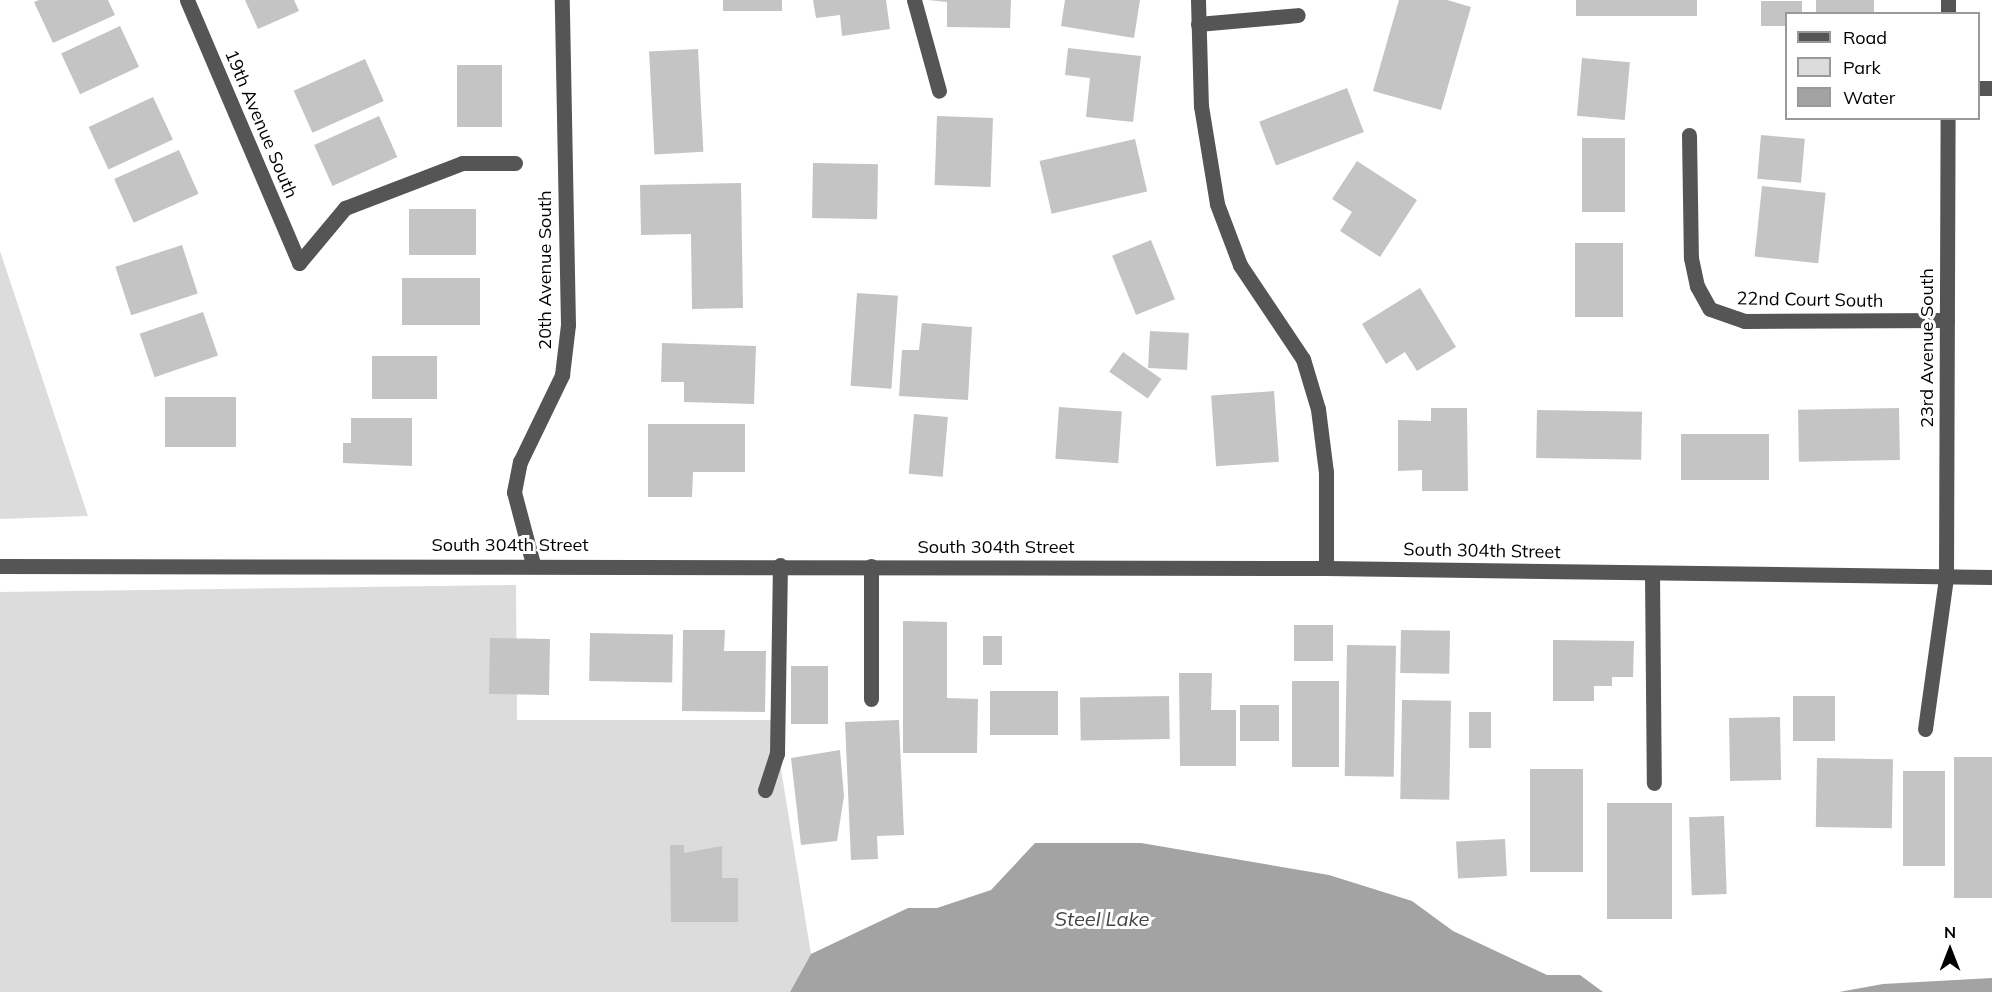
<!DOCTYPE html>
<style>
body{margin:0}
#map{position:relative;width:1992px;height:992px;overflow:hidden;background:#fff;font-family:Mulish,sans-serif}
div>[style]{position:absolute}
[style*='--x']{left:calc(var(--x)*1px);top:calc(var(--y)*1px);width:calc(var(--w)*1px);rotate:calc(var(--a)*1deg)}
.green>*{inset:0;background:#dcdcdc}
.water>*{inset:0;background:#a3a3a3}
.building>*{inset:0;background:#c4c4c4;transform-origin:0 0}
.minor>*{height:15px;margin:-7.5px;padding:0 7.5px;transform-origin:7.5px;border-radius:7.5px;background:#555}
span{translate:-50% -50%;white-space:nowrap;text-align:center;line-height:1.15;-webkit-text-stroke:6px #fff;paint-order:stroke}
.street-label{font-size:18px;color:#000}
.water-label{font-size:20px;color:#444;font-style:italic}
.legend{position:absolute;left:1785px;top:12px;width:195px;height:108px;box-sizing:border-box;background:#fff;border:2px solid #999;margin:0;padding:8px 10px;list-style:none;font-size:18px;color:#000}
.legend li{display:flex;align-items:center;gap:12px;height:30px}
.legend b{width:30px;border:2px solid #999}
.north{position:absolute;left:1920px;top:920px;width:60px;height:60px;-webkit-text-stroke:4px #fff;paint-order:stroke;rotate:0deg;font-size:16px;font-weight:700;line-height:24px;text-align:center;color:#000}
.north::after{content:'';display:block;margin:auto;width:21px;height:27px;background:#000;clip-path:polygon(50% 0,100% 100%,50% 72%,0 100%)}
</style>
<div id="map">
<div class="green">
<div style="clip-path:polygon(0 251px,88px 516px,0 519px)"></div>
<div style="clip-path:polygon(516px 585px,517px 720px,773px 720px,811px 954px,790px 992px,0 992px,0 592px)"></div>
</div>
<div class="water">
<div style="clip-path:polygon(1035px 843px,1141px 843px,1329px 875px,1412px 901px,1453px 931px,1547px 975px,1580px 975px,1603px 992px,790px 992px,811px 954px,908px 908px,937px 908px,991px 890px)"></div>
<div style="clip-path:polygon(1992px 978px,1992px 992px,1839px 992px,1883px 984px)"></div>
</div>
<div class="building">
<div style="clip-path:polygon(39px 0,108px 0,115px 15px,53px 43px,34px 2px)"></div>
<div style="clip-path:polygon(245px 0,294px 0,299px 11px,258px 29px)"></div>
<div style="left:723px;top:0;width:59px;height:11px"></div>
<div style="clip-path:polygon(813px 0,886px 0,890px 29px,842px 36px,840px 15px,816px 18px)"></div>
<div style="clip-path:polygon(928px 0,1011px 0,1010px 28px,947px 27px,947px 2px)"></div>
<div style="clip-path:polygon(1065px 0,1140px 0,1134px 38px,1061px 26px)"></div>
<div style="clip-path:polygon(1399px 0,1447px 0,1471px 7px,1441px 110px,1373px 91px)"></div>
<div style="left:1576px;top:0;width:121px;height:16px"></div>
<div style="left:1816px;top:0;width:58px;height:14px"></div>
<div style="clip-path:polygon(1761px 1px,1802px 1px,1802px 14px,1786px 14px,1786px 26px,1761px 26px)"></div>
<div style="left:120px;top:26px;width:45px;height:65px;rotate:65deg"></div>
<div style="clip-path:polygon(1068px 48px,1141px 56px,1133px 122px,1086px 117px,1090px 78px,1065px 75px)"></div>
<div style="left:698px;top:49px;width:103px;height:49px;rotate:87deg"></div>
<div style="left:1582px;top:58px;width:48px;height:58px;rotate:5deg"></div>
<div style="left:365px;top:59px;width:46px;height:78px;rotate:66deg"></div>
<div style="left:457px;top:65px;width:45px;height:62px"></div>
<div style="left:1347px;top:88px;width:47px;height:94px;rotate:69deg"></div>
<div style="left:153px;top:97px;width:47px;height:71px;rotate:65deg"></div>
<div style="left:379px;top:116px;width:45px;height:71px;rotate:66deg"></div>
<div style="left:937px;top:116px;width:56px;height:69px;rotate:2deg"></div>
<div style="left:1761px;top:135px;width:44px;height:44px;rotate:5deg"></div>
<div style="left:1582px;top:138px;width:43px;height:74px"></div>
<div style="left:1135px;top:139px;width:54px;height:98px;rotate:77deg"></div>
<div style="left:179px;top:150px;width:48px;height:71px;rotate:66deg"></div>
<div style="clip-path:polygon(1357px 161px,1417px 200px,1380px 257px,1340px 231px,1352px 212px,1332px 199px)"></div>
<div style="left:813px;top:163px;width:65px;height:55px;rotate:1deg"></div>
<div style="clip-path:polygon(741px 183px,743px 308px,692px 309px,691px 234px,641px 235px,640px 185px)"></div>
<div style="left:1762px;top:186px;width:64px;height:71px;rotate:6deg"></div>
<div style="left:409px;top:209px;width:67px;height:46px"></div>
<div style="left:1151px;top:240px;width:64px;height:42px;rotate:68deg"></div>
<div style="left:1575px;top:243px;width:48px;height:74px"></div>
<div style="left:182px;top:245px;width:51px;height:70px;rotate:72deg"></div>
<div style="left:402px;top:278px;width:78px;height:47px"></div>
<div style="clip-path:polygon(1420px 288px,1456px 347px,1417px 371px,1405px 352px,1386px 364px,1362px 324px)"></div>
<div style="left:857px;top:293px;width:41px;height:93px;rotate:4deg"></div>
<div style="left:203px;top:312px;width:46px;height:67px;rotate:71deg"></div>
<div style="clip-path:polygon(922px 323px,972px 327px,968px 400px,899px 396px,902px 350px,919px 350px)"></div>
<div style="left:1150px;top:331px;width:39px;height:37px;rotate:3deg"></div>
<div style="clip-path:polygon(662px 343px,756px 346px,754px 404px,684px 402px,684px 382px,661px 382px)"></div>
<div style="left:1123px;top:352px;width:47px;height:24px;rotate:35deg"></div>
<div style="left:372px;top:356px;width:65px;height:43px"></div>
<div style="left:1274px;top:391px;width:71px;height:63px;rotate:86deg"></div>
<div style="left:165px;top:397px;width:71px;height:50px"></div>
<div style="left:1059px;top:407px;width:63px;height:52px;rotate:4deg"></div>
<div style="clip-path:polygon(1431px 408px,1467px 408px,1468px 491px,1422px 491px,1422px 470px,1398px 471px,1398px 420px,1431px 421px)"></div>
<div style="left:1899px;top:408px;width:52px;height:101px;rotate:89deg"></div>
<div style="left:1537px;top:410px;width:105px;height:48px;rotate:1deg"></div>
<div style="left:914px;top:414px;width:34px;height:60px;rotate:5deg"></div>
<div style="clip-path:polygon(351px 418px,412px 418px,412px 466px,343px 463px,343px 443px,351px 443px)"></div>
<div style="clip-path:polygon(648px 424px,745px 424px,745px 472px,693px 472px,692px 497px,648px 497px)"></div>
<div style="left:1681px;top:434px;width:88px;height:46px"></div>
<div style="clip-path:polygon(903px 621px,947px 622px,947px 698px,978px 699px,977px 753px,903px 753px)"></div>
<div style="left:1294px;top:625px;width:39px;height:36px"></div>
<div style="clip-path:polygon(683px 630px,725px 630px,724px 651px,766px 651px,765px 712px,682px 711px)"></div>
<div style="left:1401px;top:630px;width:49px;height:43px;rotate:1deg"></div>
<div style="left:590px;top:633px;width:83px;height:48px;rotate:1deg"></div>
<div style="left:983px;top:636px;width:19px;height:29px"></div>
<div style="left:490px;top:638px;width:60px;height:56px;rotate:1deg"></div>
<div style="clip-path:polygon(1553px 640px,1634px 641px,1633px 677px,1612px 677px,1612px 686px,1594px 686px,1594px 701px,1553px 701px)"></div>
<div style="left:1347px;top:645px;width:49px;height:131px;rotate:1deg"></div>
<div style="left:791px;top:666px;width:37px;height:58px"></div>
<div style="clip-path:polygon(1179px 673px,1212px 673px,1211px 710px,1236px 710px,1236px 766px,1180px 766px)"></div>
<div style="left:1292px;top:681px;width:47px;height:86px"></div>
<div style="left:990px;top:691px;width:68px;height:44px"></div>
<div style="left:1169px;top:696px;width:43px;height:89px;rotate:89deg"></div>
<div style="left:1793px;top:696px;width:42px;height:45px"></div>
<div style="left:1402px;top:700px;width:49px;height:99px;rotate:1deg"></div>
<div style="left:1240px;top:705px;width:39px;height:36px"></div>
<div style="left:1469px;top:712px;width:22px;height:36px"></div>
<div style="left:1780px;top:717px;width:63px;height:51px;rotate:89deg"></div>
<div style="clip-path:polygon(899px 720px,904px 835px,877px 836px,878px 859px,851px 860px,845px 722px)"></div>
<div style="clip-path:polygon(840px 750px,844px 796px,837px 841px,801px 845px,791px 758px)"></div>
<div style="left:1992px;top:757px;width:141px;height:38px;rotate:90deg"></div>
<div style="left:1817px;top:758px;width:76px;height:69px;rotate:1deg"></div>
<div style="left:1530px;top:769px;width:53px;height:103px"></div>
<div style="left:1903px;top:771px;width:42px;height:95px"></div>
<div style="left:1607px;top:803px;width:65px;height:116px"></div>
<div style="left:1724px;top:816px;width:78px;height:35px;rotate:88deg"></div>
<div style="left:1505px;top:839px;width:37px;height:49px;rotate:87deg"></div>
<div style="clip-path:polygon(670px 845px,684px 845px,684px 853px,722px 846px,722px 878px,738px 878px,738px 922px,671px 922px)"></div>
</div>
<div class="minor">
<div style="--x:187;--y:0;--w:286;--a:66.9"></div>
<div style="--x:299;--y:263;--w:72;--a:-50.1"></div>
<div style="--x:345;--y:208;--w:125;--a:-21"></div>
<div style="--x:462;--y:163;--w:53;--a:0"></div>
<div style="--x:914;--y:0;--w:94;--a:74.6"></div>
<div style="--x:1198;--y:0;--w:106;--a:88.4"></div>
<div style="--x:1201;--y:106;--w:99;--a:80.7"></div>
<div style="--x:1217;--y:204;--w:65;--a:69.3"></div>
<div style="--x:1240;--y:265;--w:113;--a:56.2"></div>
<div style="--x:1303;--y:359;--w:52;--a:73.3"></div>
<div style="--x:1318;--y:409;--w:64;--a:82.8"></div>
<div style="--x:1326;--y:472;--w:96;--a:90"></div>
<div style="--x:1948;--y:14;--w:14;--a:-90"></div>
<div style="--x:1198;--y:24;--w:100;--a:-5.1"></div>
<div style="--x:1978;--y:88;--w:14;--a:0"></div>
<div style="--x:1689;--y:135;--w:123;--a:89.1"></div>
<div style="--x:1691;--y:258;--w:29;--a:78"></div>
<div style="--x:1697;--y:286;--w:26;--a:61"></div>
<div style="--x:1710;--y:309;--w:37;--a:19"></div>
<div style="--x:1745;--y:321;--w:202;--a:-0.3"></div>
<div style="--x:533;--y:564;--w:74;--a:-104.8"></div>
<div style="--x:514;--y:492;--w:31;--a:-79"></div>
<div style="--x:520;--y:462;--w:97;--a:-64.2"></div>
<div style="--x:562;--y:375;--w:50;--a:-83.2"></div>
<div style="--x:568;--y:325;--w:325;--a:-91.1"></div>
<div style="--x:0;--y:566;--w:1326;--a:0.09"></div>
<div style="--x:1326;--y:568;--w:666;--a:0.77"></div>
<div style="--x:871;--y:566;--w:133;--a:90"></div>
<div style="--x:1652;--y:573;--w:210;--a:89.5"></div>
<div style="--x:1925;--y:729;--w:153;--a:-82.1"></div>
<div style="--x:1946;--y:577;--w:459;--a:-89.8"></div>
<div style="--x:765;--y:790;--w:38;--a:-72"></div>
<div style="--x:777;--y:754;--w:189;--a:-89.1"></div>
</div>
<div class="street-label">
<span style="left:261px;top:124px;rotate:67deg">19th Avenue South</span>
<span style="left:545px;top:270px;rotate:-90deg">20th Avenue South</span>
<span style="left:1810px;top:300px;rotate:1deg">22nd Court South</span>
<span style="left:1927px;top:348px;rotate:-90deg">23rd Avenue South</span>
<span style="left:510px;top:545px">South 304th Street</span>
<span style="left:996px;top:547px">South 304th Street</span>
<span style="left:1482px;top:551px;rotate:1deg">South 304th Street</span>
</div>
<div class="water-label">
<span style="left:1102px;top:918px">Steel Lake</span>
</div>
<ul class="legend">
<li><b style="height:8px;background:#555"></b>Road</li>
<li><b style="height:16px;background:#dcdcdc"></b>Park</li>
<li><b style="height:16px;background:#a3a3a3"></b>Water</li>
</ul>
<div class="north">N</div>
</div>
